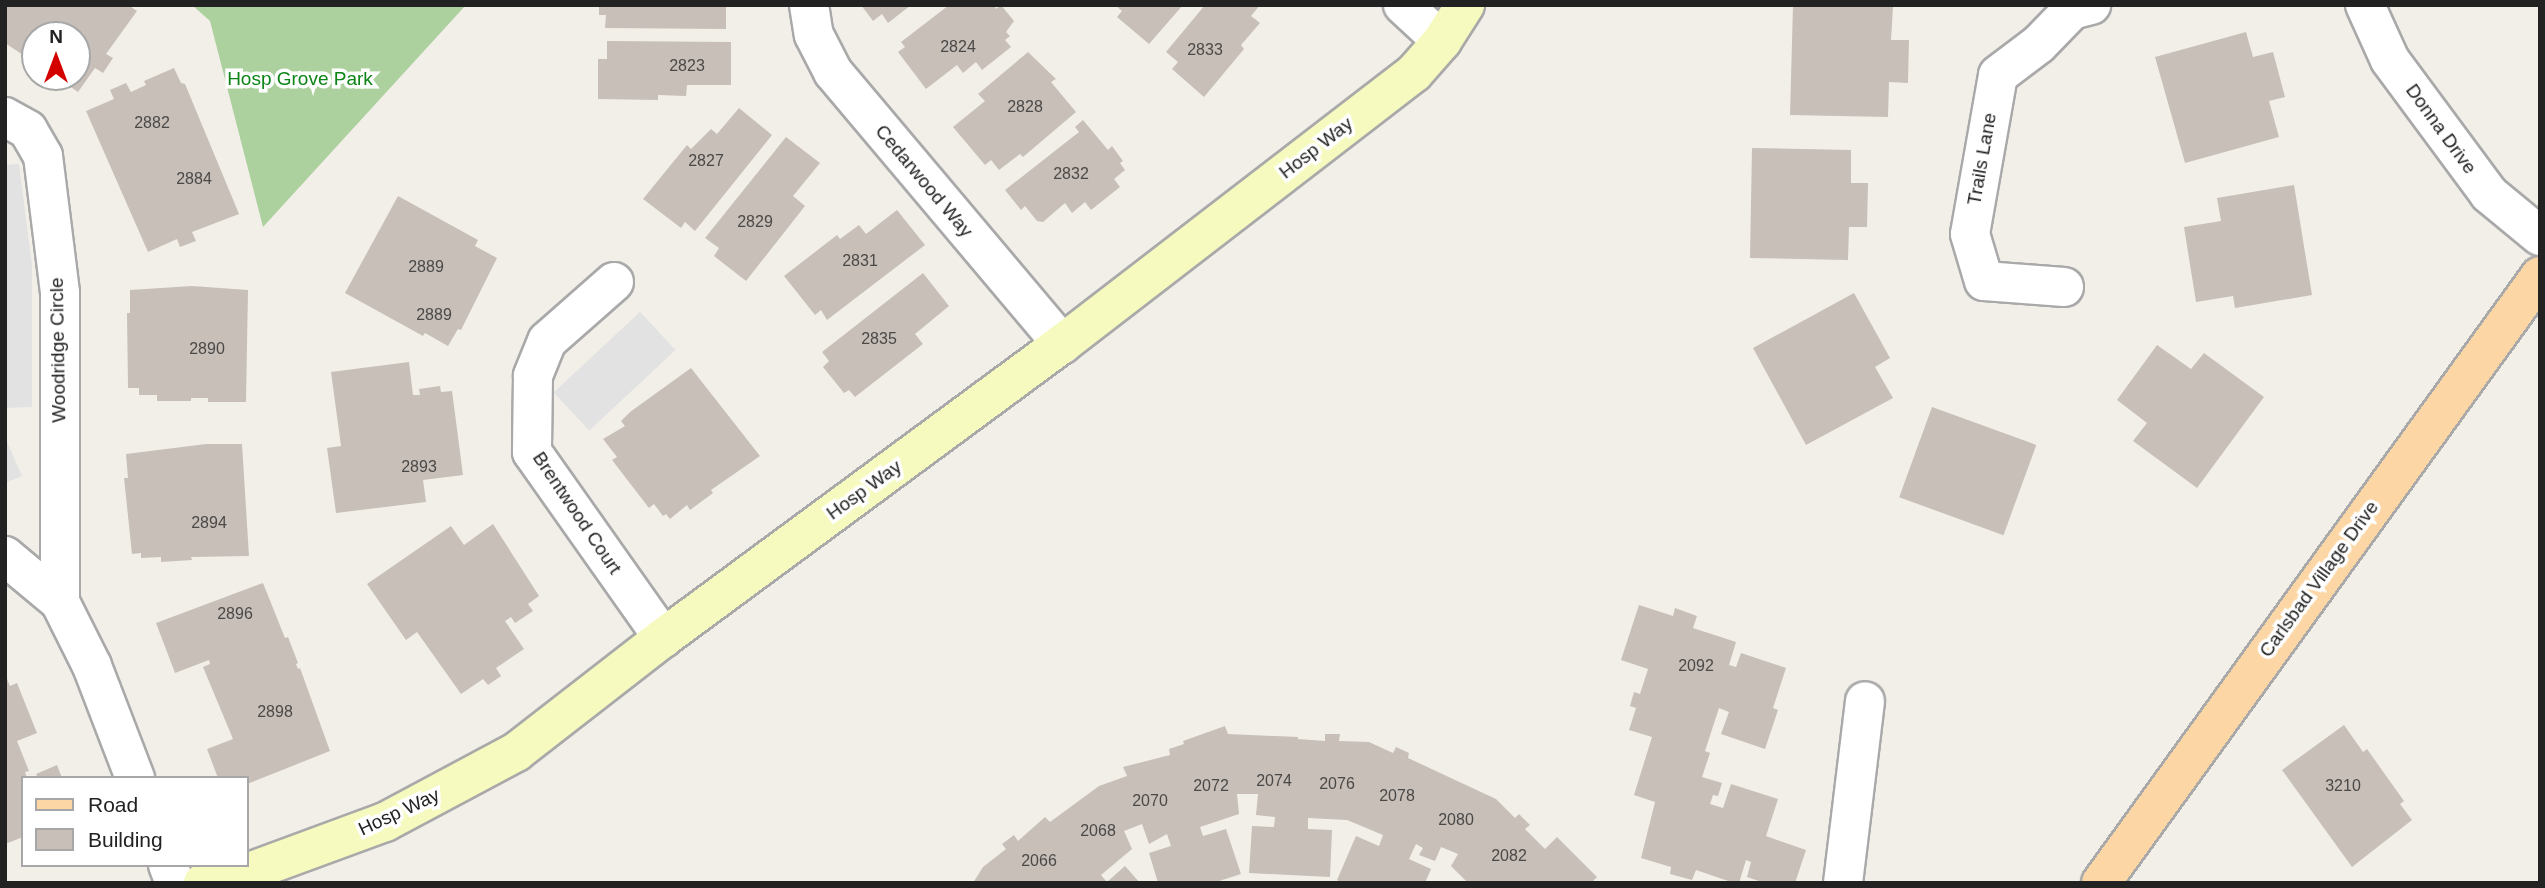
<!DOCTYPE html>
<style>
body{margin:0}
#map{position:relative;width:2545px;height:888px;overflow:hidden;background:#f2efe9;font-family:Arial,sans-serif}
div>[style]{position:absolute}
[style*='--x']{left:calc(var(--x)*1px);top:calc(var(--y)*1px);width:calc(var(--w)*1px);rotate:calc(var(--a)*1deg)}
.forest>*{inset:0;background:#add19e}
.parking>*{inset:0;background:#e2e2e2;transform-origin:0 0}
.building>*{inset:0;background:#c7bfb8;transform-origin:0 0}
.roads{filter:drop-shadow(2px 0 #a9a9a9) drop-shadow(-2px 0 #a9a9a9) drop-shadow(0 2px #a9a9a9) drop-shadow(0 -2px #a9a9a9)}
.street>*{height:38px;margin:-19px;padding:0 19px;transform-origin:19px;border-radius:19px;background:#fff}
.secondary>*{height:38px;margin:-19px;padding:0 19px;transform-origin:19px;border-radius:19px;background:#f7fabf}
.primary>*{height:38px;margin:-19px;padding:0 19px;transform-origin:19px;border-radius:19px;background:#fcd6a4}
span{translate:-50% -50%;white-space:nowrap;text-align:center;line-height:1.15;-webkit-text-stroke:7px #fff;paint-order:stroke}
.number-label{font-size:16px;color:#4b4948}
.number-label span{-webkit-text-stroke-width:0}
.park-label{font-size:19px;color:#0c8416}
.street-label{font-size:19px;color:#222}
.frame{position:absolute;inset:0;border:7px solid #222;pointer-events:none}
.legend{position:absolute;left:21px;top:776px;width:228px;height:91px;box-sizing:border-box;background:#fff;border:2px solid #a7a7a7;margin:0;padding:9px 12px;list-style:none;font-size:21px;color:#222}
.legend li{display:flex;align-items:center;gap:14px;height:35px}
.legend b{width:35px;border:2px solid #a7a7a7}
.north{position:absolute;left:21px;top:21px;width:70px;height:70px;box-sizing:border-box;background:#fff;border:2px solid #a7a7a7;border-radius:50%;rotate:0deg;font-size:19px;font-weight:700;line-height:28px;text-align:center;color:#222}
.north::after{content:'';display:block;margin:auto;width:24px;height:32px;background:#d40000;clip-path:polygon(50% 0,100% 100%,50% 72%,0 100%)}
</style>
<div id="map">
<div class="forest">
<div style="clip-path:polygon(192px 5px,466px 5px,263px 227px,210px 21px)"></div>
</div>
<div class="parking">
<div style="clip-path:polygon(19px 164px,32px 265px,32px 407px,5px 408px,5px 165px)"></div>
<div style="left:640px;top:312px;width:52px;height:118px;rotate:47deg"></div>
<div style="clip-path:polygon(5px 437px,22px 476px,5px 483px)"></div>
</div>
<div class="building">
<div style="clip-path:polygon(5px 5px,128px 5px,137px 11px,106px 54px,113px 58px,103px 73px,95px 68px,78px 92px,56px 77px,77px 77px,77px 35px,35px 35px,35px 63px,5px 43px)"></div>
<div style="clip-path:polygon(599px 5px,726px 5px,726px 29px,605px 28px,606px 15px,599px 15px)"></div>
<div style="clip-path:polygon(861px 5px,911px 5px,888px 23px,882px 14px,873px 21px)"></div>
<div style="clip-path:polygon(949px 5px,994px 5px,996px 9px,1001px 5px,1014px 21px,1006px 32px,1010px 36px,1005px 40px,1011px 47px,982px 70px,976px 62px,963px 73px,957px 65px,926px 89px,898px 52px,905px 47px,901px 42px)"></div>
<div style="clip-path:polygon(1115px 5px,1183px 5px,1149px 44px,1117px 17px,1122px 11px)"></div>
<div style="clip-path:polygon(1205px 5px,1260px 5px,1251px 16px,1260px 23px,1241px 45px,1244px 49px,1204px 97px,1172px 69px,1178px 62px,1166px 52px)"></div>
<div style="clip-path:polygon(1793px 5px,1893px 7px,1891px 40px,1909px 40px,1908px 83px,1889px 82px,1888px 117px,1790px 115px)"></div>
<div style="clip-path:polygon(2246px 32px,2253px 57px,2273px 52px,2285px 97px,2269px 101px,2279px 137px,2185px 163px,2155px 57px)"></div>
<div style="clip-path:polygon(607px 41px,731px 42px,731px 85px,687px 85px,686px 96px,658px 95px,658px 100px,598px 99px,598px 59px,607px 59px)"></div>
<div style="clip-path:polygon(1028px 52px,1056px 79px,1051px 82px,1076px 112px,1023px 157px,1020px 154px,999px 170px,991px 160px,985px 165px,953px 127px,985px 101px,978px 94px)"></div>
<div style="clip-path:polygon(174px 68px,181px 83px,185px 84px,239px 214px,192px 232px,196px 241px,180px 247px,177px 239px,148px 252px,86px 111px,114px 99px,110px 90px,126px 83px,131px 92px,146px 85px,144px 81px)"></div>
<div style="clip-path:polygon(739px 108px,772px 135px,695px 231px,685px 222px,681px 228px,643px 199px,687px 145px,691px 149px,711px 129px,717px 134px)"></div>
<div style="clip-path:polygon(1083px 120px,1108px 150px,1112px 146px,1123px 161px,1120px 163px,1125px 170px,1114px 179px,1120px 187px,1091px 210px,1085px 202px,1072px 213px,1065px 203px,1043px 222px,1037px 221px,1025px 206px,1021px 210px,1005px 190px,1079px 132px,1075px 127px)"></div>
<div style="clip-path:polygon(786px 137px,820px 163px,793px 196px,805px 206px,746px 281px,714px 256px,719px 248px,705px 238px)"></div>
<div style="clip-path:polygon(1752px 148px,1851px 150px,1851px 183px,1868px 183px,1867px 227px,1849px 227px,1848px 260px,1750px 258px)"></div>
<div style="clip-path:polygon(2294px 185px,2312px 295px,2235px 308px,2233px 296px,2196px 302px,2184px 227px,2221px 221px,2217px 198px)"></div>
<div style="clip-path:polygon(398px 196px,478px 240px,475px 246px,497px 258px,461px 330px,458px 329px,448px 346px,425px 333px,423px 336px,345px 293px)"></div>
<div style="clip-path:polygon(897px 210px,925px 245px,827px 320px,821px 310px,815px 315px,784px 276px,837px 235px,840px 239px,859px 225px,866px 234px)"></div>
<div style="clip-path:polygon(923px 273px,949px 306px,915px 334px,923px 344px,855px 397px,849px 390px,844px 393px,823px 367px,829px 361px,822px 352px)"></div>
<div style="clip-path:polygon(192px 286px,248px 290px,246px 402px,208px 402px,208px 398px,191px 398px,191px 401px,157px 401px,157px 395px,139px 395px,139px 388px,128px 388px,127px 313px,130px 313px,130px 290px)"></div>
<div style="clip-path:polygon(1854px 293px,1890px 358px,1875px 367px,1893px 398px,1806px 445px,1753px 348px)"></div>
<div style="clip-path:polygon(2157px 345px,2191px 369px,2204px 353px,2264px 397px,2197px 488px,2133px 441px,2147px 423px,2117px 400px)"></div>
<div style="clip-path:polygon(409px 362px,413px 395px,420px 395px,419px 389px,440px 386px,441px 392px,452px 391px,463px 475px,423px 480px,426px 502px,336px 513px,327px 448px,341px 446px,331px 372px)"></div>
<div style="clip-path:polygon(691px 368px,760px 456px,711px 490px,713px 493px,690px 510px,687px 505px,670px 519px,666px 514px,663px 516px,654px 504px,649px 508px,612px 460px,617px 457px,603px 439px,625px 426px,621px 421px,630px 412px)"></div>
<div style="left:1932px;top:407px;width:111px;height:96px;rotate:20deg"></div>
<div style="clip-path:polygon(206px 444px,242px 444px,249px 556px,191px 557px,192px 560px,161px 562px,161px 557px,141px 558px,141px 553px,132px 554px,124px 478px,128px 478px,126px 454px)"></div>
<div style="clip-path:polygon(493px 524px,539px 596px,528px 604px,533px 611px,515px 623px,511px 617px,505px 621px,524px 649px,496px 668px,501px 676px,488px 685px,483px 679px,461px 694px,417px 632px,406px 640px,367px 584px,451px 526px,464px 545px)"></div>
<div style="clip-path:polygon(263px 583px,285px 638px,288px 637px,298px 663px,296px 664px,298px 669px,300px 668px,330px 751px,247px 784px,247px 778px,218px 778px,207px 749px,233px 739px,203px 667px,210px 664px,209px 660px,175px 673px,156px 623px)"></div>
<div style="clip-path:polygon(1639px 605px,1673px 616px,1675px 608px,1697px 616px,1693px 628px,1736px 642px,1729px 665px,1736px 667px,1741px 653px,1786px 668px,1773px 708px,1778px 710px,1765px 749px,1721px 734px,1729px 712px,1719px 708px,1705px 751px,1710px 753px,1702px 777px,1722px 783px,1718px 796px,1713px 795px,1710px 804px,1723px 808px,1731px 784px,1778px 799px,1766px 836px,1806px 850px,1795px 883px,1765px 883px,1747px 877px,1751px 862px,1746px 860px,1739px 883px,1734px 883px,1696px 870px,1692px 880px,1670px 874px,1671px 867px,1641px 858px,1655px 802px,1634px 795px,1652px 737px,1629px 730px,1636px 708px,1630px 706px,1634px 692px,1640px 694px,1648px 669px,1621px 660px)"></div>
<div style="clip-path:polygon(5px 674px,10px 686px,17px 683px,37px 733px,17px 741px,29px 771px,25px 772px,27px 778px,23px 778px,23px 837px,5px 844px)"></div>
<div style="clip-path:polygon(2344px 725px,2363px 752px,2367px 749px,2404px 801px,2400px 804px,2412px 820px,2352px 867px,2282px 770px)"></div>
<div style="clip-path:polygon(1225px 726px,1228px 734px,1298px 737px,1298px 739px,1325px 741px,1325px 734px,1340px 734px,1339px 741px,1369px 742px,1393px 753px,1396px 747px,1409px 753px,1408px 758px,1496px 799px,1515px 818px,1519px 814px,1530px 825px,1525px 829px,1545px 849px,1557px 837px,1597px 877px,1591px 883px,1468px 883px,1451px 866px,1458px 854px,1441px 847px,1435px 861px,1419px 855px,1423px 848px,1416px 844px,1409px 859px,1431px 869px,1425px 883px,1343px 883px,1337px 880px,1356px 836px,1379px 846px,1383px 835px,1347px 820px,1308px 818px,1308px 829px,1332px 830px,1330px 877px,1249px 873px,1252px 826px,1274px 827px,1275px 817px,1256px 815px,1258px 794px,1237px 794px,1239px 814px,1200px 827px,1203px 836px,1226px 829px,1241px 874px,1213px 883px,1158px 883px,1149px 853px,1171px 846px,1167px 834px,1149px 844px,1142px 824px,1124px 831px,1132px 849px,1101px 875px,1107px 882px,1125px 866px,1140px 883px,973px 883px,983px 867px,1006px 849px,1002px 844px,1014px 835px,1018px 841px,1045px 817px,1050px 822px,1099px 786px,1127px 776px,1123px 767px,1170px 755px,1169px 749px,1184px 744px,1183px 741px)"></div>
<div style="clip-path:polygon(57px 765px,62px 778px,38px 778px,36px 774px)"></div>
</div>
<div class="roads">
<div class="street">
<div style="--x:809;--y:5;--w:30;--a:81"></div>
<div style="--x:814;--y:35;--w:42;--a:62.8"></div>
<div style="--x:833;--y:72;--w:356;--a:49.9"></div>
<div style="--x:1403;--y:5;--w:53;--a:42.7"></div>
<div style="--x:2365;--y:5;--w:60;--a:65.6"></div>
<div style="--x:2390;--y:60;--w:167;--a:53.5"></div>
<div style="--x:2489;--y:194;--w:66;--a:39.5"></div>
<div style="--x:5;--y:117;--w:26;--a:29"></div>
<div style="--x:28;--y:130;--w:30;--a:60"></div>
<div style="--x:43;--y:156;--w:138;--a:82.9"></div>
<div style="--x:60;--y:293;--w:309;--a:90"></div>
<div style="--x:60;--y:602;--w:72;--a:-140.1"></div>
<div style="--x:614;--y:282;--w:89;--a:138.6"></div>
<div style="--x:547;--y:341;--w:38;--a:112"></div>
<div style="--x:533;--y:376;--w:76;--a:90.8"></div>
<div style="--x:532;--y:452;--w:228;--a:54.8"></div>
<div style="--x:2064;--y:287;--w:80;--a:-175.7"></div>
<div style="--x:1984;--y:281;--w:49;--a:-106.6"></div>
<div style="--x:1970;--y:234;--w:161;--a:-80"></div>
<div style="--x:1998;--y:75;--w:51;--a:-37.1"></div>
<div style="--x:2039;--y:44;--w:47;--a:-45.9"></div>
<div style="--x:2072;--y:10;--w:20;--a:-15"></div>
<div style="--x:60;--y:602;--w:72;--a:63.4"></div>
<div style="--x:92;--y:666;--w:120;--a:69"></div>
<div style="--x:168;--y:865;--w:19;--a:69"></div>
<div style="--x:1843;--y:883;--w:183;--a:-83.1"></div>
</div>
<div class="secondary">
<div style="--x:203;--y:883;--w:47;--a:-13.4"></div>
<div style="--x:249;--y:872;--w:145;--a:-20.2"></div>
<div style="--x:385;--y:822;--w:149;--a:-28.1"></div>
<div style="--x:516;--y:752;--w:186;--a:-37.8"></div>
<div style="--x:663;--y:638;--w:496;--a:-36.4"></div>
<div style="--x:1062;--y:344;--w:444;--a:-37.6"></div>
<div style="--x:1414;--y:73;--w:43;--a:-48.8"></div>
<div style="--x:1442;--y:41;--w:43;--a:-57.4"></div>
</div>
<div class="primary">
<div style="--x:2101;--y:883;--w:749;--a:-54.12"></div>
</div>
</div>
<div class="number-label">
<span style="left:958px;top:47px">2824</span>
<span style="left:1205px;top:50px">2833</span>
<span style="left:687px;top:66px">2823</span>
<span style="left:1025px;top:107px">2828</span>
<span style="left:152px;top:123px">2882</span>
<span style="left:706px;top:161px">2827</span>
<span style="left:1071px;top:174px">2832</span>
<span style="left:194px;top:179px">2884</span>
<span style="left:755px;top:222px">2829</span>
<span style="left:860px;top:261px">2831</span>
<span style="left:426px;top:267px">2889</span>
<span style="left:434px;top:315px">2889</span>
<span style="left:879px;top:339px">2835</span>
<span style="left:207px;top:349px">2890</span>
<span style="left:419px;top:467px">2893</span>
<span style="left:209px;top:523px">2894</span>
<span style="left:235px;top:614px">2896</span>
<span style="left:1696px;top:666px">2092</span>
<span style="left:275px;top:712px">2898</span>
<span style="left:1274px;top:781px">2074</span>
<span style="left:1337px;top:784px">2076</span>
<span style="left:1211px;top:786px">2072</span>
<span style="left:2343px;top:786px">3210</span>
<span style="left:1397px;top:796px">2078</span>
<span style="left:1150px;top:801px">2070</span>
<span style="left:1456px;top:820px">2080</span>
<span style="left:1098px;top:831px">2068</span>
<span style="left:1509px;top:856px">2082</span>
<span style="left:1039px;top:861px">2066</span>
</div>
<div class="park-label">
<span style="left:300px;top:79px">Hosp Grove Park</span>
</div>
<div class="street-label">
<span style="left:2441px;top:129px;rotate:54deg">Donna Drive</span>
<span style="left:1316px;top:148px;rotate:-38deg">Hosp Way</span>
<span style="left:1982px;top:159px;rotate:-80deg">Trails Lane</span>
<span style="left:924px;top:181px;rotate:50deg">Cedarwood Way</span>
<span style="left:58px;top:350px;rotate:-91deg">Woodridge Circle</span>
<span style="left:864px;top:490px;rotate:-36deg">Hosp Way</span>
<span style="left:577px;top:513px;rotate:56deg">Brentwood Court</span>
<span style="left:2319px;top:579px;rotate:-54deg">Carlsbad Village Drive</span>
<span style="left:399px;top:812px;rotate:-25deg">Hosp Way</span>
</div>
<div class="frame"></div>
<ul class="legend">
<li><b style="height:9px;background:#fcd6a4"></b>Road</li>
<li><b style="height:19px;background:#c7bfb8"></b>Building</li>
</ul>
<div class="north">N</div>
</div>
